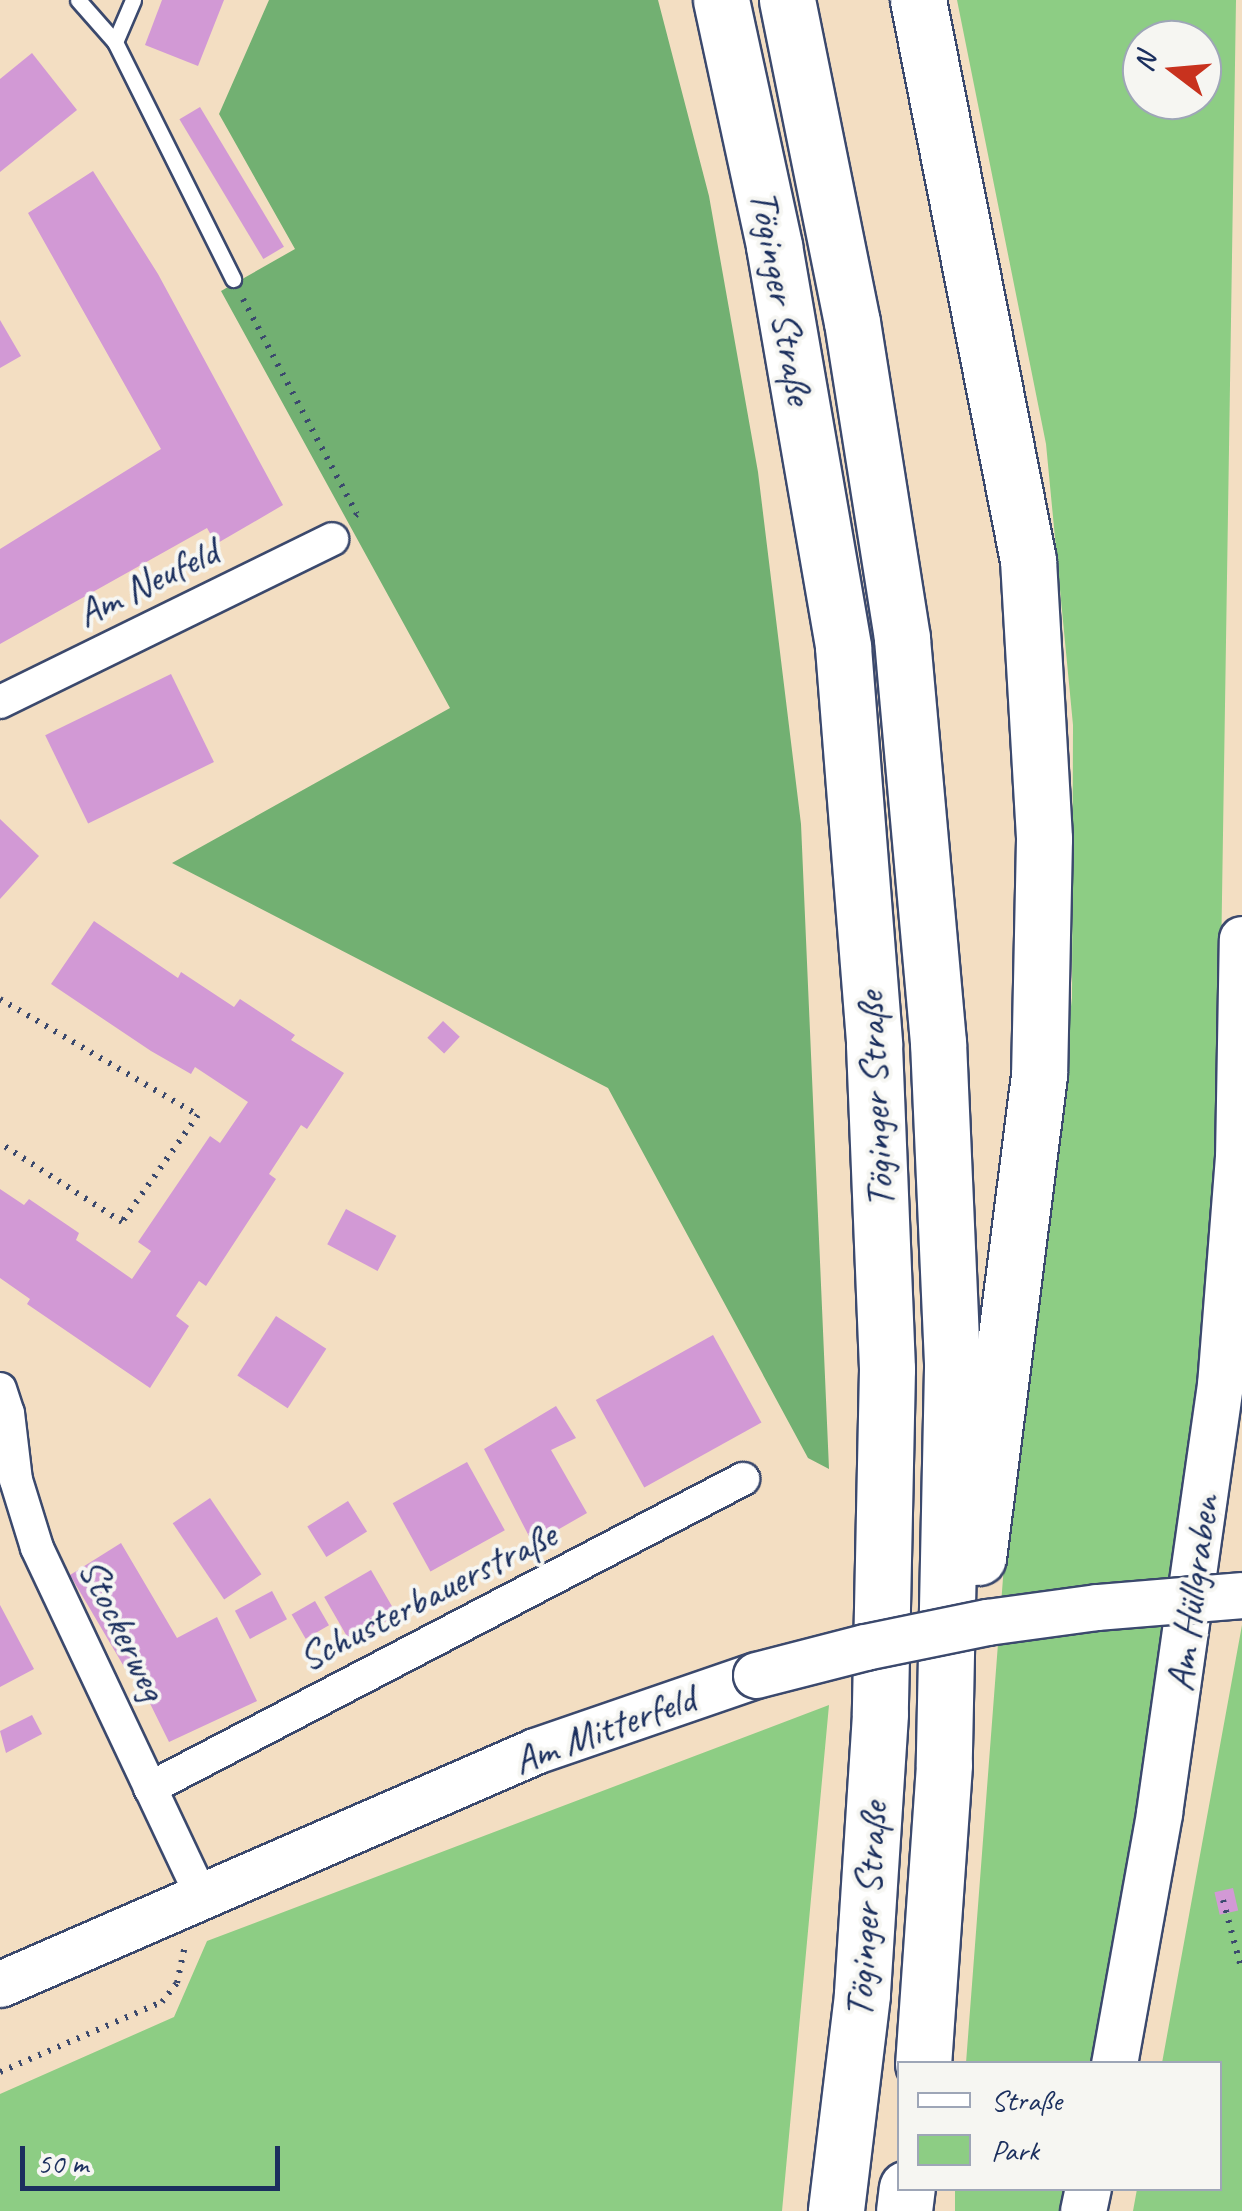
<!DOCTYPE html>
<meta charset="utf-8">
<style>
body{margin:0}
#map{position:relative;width:1242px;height:2211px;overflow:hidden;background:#f3dec2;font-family:Caveat,sans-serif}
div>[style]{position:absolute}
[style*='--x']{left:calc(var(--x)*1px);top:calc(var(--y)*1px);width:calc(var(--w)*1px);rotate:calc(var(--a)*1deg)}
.green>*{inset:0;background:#8dcd84;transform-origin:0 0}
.forest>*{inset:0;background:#72b072}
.building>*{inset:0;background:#d299d5;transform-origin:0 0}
.path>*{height:6px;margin-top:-3px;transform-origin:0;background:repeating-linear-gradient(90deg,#3b496d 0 2.5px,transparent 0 10.5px)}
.roads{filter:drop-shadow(2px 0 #3b496d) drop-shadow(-2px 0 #3b496d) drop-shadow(0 2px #3b496d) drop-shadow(0 -2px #3b496d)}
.lane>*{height:15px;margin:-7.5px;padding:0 7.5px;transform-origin:7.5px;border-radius:7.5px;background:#fff}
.street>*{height:32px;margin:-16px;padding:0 16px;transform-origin:16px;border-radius:16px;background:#fff}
.secondary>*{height:45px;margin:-22.5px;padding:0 22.5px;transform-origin:22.5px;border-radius:22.5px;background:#fff}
.highway>*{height:55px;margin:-27.5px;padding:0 27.5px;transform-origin:27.5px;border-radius:27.5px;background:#fff}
.bridges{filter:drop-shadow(2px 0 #3b496d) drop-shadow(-2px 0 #3b496d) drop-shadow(0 2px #3b496d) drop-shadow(0 -2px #3b496d)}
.secondary-bridge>*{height:45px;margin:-22.5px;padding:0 22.5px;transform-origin:22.5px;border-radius:22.5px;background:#fff}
span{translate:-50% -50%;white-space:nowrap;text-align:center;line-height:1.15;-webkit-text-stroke:8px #f6f6f2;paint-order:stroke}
.street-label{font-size:40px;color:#1b2f5e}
.legend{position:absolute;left:897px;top:2061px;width:325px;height:130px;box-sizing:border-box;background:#f6f6f2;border:2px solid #9ea6b7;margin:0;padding:12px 18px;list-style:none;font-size:30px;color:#1b2f5e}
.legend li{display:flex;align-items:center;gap:20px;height:50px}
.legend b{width:50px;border:2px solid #9ea6b7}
.north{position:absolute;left:1122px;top:20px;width:100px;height:100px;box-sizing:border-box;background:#f6f6f2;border:2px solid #9ea6b7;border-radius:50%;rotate:286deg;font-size:28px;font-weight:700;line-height:40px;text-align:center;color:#1b2f5e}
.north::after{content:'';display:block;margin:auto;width:35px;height:45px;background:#c8321e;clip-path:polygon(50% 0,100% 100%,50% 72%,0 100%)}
.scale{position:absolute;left:20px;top:2146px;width:260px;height:45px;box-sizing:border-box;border:5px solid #1b2f5e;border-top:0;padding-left:12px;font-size:30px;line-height:35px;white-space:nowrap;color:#1b2f5e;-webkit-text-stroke:8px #f6f6f2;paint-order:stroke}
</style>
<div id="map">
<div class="green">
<div style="clip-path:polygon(evenodd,957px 0,1236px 0,1218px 1155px,1197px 1440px,1096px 2063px,966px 2063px,1004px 1565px,1072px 998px,1073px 725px,1046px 444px,957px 0,1142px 40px,1202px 40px,1202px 100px,1142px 100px,1142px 40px)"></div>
<div style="clip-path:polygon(1242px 1625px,1242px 2211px,1133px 2211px,1137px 2189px,1220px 2188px,1220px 2064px,1162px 2063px)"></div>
<div style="clip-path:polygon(829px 1705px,782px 2211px,0 2211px,0 2094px,174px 2017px,207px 1941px)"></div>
<div style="left:955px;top:2189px;width:116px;height:22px"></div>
</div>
<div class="forest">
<div style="clip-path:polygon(269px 0,658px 0,709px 196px,758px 472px,801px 824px,829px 1469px,808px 1458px,608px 1088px,172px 863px,450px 708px,221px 291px,295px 249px,219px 114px)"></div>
</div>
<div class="building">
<div style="clip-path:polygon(162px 0,224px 0,198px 66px,145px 45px)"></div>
<div style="clip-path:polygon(32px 53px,77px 110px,0 172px,0 79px)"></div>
<div style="left:200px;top:107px;width:163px;height:24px;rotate:59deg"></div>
<div style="clip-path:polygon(93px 171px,158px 274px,283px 505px,216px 544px,207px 528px,0 644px,0 549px,161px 449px,28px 213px)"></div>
<div style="clip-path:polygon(0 320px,21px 356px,0 368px)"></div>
<div style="left:171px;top:674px;width:98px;height:140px;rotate:64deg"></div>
<div style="clip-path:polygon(0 819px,39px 856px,0 899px)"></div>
<div style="clip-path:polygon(94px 921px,178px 978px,181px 972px,234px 1007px,240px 999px,295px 1035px,291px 1040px,344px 1073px,307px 1129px,301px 1125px,269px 1174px,276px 1179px,206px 1286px,199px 1281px,176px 1316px,189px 1326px,150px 1388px,27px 1304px,30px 1299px,0 1278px,0 1189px,24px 1205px,29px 1199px,79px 1233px,76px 1240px,132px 1279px,151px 1251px,138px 1242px,210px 1136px,220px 1143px,248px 1102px,195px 1067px,191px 1074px,151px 1051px,51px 984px)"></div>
<div style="left:443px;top:1021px;width:23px;height:23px;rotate:43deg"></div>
<div style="left:346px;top:1209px;width:57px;height:40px;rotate:28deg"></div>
<div style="left:276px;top:1316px;width:60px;height:71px;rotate:33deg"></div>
<div style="left:713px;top:1335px;width:100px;height:134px;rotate:61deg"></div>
<div style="clip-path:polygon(556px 1406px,576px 1438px,551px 1450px,587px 1513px,533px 1544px,484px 1449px)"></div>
<div style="left:467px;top:1462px;width:78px;height:85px;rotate:61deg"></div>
<div style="left:210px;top:1498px;width:92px;height:45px;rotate:56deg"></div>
<div style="left:348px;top:1501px;width:36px;height:48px;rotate:58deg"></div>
<div style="clip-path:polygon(121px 1543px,177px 1638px,217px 1617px,257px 1701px,169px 1742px,132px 1667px,126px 1670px,70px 1575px)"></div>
<div style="left:371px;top:1570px;width:52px;height:54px;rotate:60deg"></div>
<div style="left:272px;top:1591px;width:32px;height:42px;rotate:62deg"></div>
<div style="left:315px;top:1601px;width:28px;height:27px;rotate:60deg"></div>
<div style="clip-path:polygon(0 1605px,34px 1669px,0 1687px)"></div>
<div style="clip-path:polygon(32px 1715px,42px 1734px,6px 1753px,0 1731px)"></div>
<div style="left:1233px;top:1888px;width:23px;height:19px;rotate:77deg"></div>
</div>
<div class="path">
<div style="--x:243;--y:299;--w:243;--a:62.1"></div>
<div style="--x:357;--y:514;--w:4;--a:135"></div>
<div style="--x:0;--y:999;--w:229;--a:30.4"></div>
<div style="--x:198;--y:1115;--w:131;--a:125.4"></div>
<div style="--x:122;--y:1222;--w:145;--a:-147.1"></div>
<div style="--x:1223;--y:1900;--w:73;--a:75"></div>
<div style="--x:0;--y:2072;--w:176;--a:-23.4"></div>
<div style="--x:162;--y:2002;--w:24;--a:-52"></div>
<div style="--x:177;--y:1983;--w:38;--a:-78"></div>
</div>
<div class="roads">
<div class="lane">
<div style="--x:78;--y:0;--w:56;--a:48.6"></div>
<div style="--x:115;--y:42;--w:265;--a:63.5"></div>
<div style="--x:115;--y:42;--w:46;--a:-66.8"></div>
</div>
<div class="street">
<div style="--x:0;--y:702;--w:370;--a:-26.1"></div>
<div style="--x:0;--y:1389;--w:25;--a:72"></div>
<div style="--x:8;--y:1413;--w:67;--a:83.2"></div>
<div style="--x:16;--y:1480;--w:71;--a:72.8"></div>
<div style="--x:37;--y:1548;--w:384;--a:64.7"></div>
<div style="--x:150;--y:1788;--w:669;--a:-27.52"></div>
</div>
<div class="secondary">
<div style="--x:0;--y:1984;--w:584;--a:-23.53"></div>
<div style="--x:535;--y:1751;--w:234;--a:-19"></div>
<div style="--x:1114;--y:2064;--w:255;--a:-79.8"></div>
<div style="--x:1159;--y:1813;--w:432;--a:-81.9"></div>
<div style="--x:1220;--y:1385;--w:228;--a:-85.5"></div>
<div style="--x:1238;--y:1158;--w:219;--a:-89"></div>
<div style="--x:1083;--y:2211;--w:24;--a:-78"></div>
</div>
<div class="highway">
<div style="--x:721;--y:0;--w:252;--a:77.8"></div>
<div style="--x:774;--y:246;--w:407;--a:80.2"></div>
<div style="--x:843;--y:647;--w:399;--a:85.5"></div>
<div style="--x:874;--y:1045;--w:324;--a:87.7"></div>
<div style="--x:887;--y:1369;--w:345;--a:91.2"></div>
<div style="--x:880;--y:1714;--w:282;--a:93.7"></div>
<div style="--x:862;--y:1995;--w:218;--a:96.9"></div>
<div style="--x:787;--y:0;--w:328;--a:78.6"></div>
<div style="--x:852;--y:322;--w:321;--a:81"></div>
<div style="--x:902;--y:639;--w:405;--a:84.9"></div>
<div style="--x:938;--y:1042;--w:326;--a:87.5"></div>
<div style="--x:952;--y:1368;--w:397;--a:91.2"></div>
<div style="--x:944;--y:1765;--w:300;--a:94"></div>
<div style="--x:918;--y:0;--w:571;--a:78.89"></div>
<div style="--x:1028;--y:560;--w:279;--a:86.7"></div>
<div style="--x:1044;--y:839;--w:236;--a:91.2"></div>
<div style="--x:1039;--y:1075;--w:486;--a:97.2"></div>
<div style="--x:904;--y:2211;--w:23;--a:-83"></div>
</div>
</div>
<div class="bridges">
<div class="secondary-bridge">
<div style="--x:756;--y:1675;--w:113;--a:-14.4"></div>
<div style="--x:865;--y:1647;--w:125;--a:-11.6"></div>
<div style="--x:987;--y:1622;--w:111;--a:-7.8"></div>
<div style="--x:1097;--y:1607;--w:145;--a:-4.7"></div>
</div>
</div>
<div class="street-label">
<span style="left:782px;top:297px;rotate:80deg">Töginger Straße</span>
<span style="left:147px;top:582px;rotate:-26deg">Am Neufeld</span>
<span style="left:875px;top:1100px;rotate:-93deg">Töginger Straße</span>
<span style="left:1192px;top:1593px;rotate:-82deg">Am Hüllgraben</span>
<span style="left:427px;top:1596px;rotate:-27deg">Schusterbauerstraße</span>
<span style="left:123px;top:1629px;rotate:64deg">Stockerweg</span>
<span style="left:604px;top:1729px;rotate:-20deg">Am Mitterfeld</span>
<span style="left:866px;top:1910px;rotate:-86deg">Töginger Straße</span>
</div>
<ul class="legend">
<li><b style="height:12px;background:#fff"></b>Straße</li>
<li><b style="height:28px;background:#8dcd84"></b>Park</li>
</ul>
<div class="north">N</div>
<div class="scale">50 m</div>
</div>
